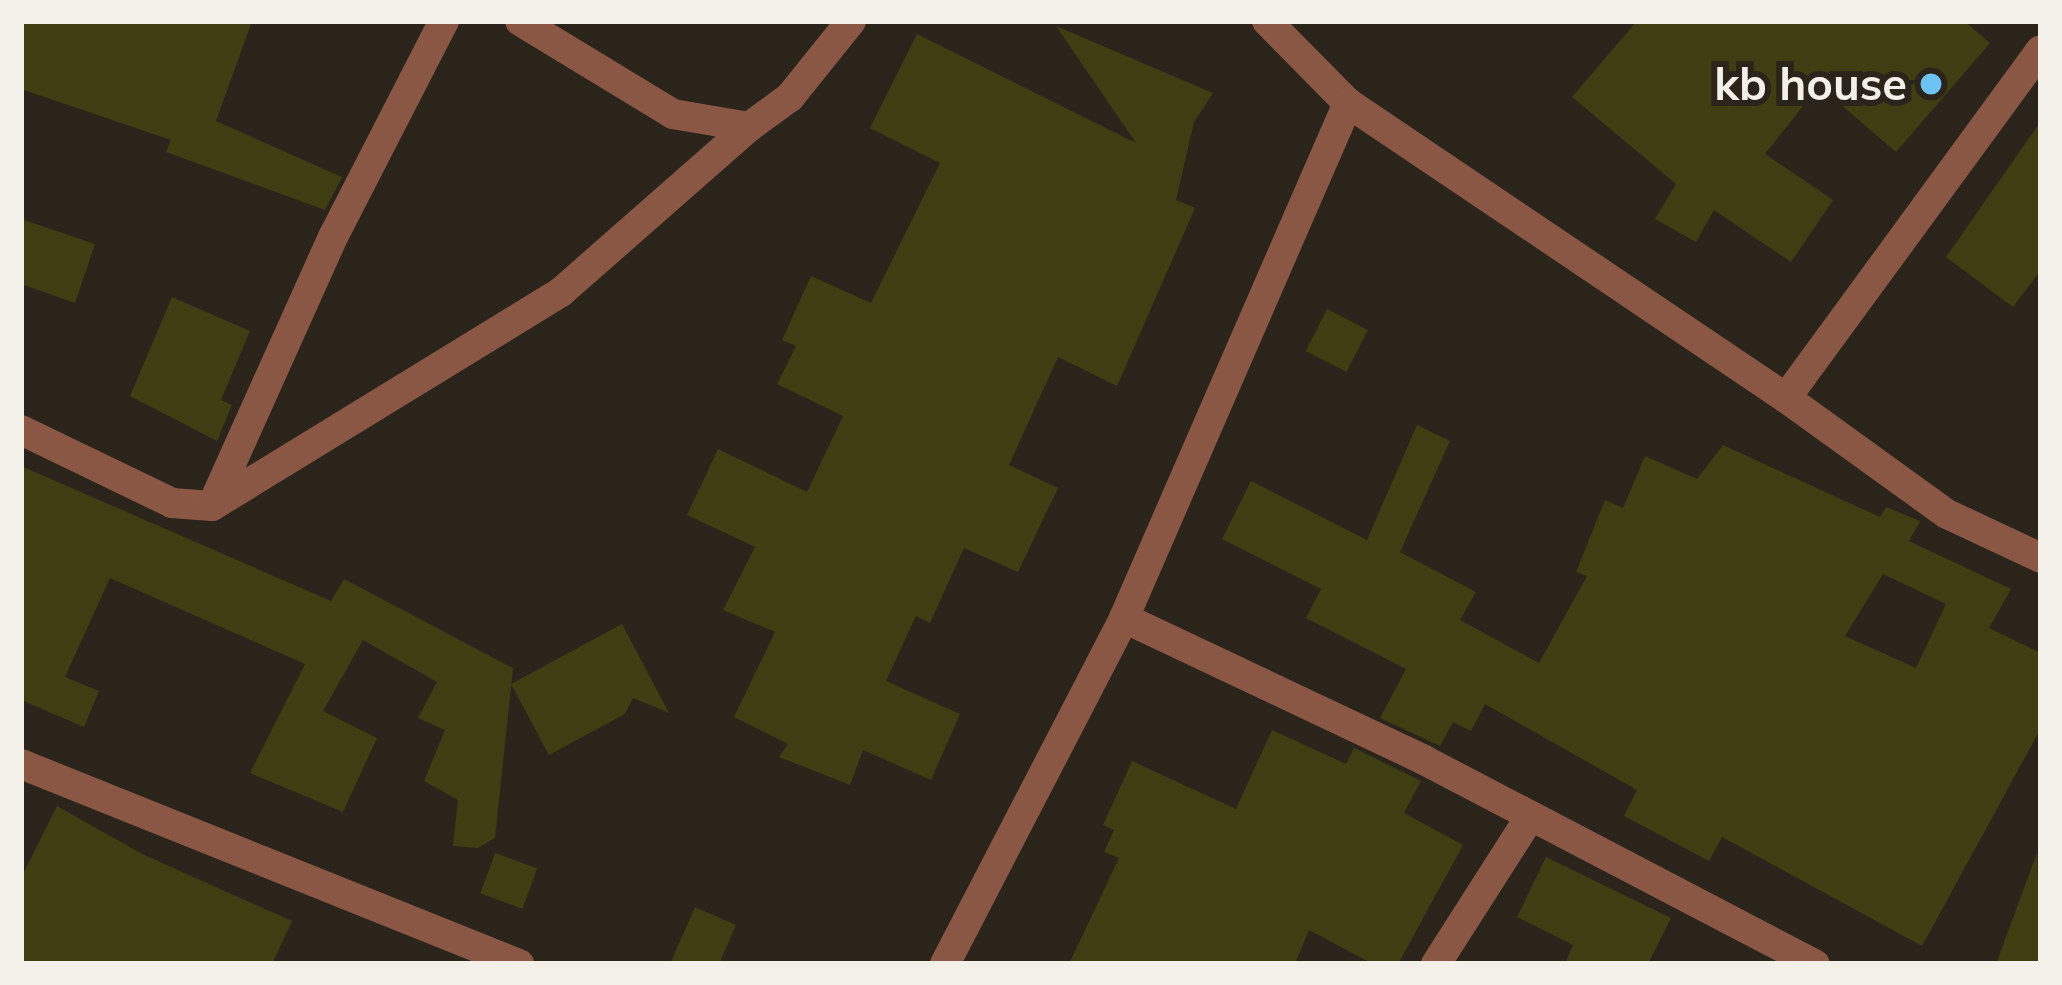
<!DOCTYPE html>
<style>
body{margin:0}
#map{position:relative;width:2062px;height:985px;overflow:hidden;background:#2a241b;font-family:Mulish,sans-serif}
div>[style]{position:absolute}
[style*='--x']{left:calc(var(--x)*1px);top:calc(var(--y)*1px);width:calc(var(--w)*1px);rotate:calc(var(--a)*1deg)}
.building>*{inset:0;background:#3f3d12;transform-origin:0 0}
.minor>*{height:30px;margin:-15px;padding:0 15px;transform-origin:15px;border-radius:15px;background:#895743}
.dots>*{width:33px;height:33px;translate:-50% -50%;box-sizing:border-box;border:6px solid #2a241b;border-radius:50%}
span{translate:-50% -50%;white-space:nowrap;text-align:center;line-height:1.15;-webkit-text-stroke:12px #2a241b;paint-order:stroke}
.poi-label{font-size:45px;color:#f3efe9;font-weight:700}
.right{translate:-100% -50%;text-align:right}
.frame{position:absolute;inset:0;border:24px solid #f3efe9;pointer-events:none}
</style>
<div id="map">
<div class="building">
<div style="clip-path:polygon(21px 21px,252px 21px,216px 121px,342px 177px,325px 210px,166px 152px,171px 140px,21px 89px)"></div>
<div style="clip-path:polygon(1637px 21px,1964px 21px,1990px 43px,1896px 152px,1819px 86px,1765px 154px,1833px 200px,1791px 262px,1714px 210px,1696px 242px,1655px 219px,1676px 184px,1572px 97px)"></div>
<div style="clip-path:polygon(1056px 26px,1213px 93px,1194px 122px,1176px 200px,1195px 208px,1117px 386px,1058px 357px,1009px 465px,1058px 488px,1018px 572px,964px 548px,930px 623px,916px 616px,886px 681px,960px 714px,931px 780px,863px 750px,850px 785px,779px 757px,788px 744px,734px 717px,775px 632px,723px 610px,755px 547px,687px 515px,718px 449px,807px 492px,843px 416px,777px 384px,796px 346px,782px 340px,811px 276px,871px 303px,940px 163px,870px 128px,917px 34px,1136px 143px)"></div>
<div style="clip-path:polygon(2041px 121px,2041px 270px,2013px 307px,1946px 257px)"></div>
<div style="clip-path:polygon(21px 219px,95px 244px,75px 303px,21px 284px)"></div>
<div style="clip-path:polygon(172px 297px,250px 331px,221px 400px,232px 405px,217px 441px,130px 396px)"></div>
<div style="left:1327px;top:309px;width:46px;height:47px;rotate:27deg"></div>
<div style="clip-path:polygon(evenodd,1417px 425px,1450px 441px,1400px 552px,1476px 592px,1460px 620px,1539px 663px,1587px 576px,1576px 572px,1605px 500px,1623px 508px,1645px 456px,1697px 479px,1723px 445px,1880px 517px,1886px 507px,1920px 521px,1909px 541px,2011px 589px,1989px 628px,2041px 653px,2041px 728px,1922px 946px,1722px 837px,1709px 861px,1624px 816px,1637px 790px,1485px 704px,1471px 731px,1453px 722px,1440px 746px,1380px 718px,1406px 669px,1306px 618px,1321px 589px,1222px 539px,1251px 481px,1367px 540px,1417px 425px,1883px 574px,1946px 604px,1916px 668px,1845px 636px,1883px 574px)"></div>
<div style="clip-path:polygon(21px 466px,331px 601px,344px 579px,513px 668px,495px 838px,478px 848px,453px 846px,458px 800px,424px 781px,445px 730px,418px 718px,437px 682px,363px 640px,323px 711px,377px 738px,343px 812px,250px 773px,305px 664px,110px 578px,65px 677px,99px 691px,84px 727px,21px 700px)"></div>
<div style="clip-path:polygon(622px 624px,669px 713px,633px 698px,625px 714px,549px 755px,511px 684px)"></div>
<div style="clip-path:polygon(1272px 730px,1346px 764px,1354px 748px,1421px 781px,1404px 813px,1463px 845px,1398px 964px,1373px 964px,1309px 930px,1295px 964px,1069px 964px,1119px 858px,1104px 852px,1114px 830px,1103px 825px,1132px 761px,1236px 809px)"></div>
<div style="clip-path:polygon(57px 806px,142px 854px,292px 921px,272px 964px,21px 964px,21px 878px)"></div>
<div style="left:495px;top:853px;width:45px;height:43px;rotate:20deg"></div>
<div style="clip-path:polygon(2037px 853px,2041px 964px,1996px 964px)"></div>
<div style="clip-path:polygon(1546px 857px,1671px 918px,1648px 964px,1565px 964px,1573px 945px,1517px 917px)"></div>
<div style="clip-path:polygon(695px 907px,736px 925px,719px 964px,670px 964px)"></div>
</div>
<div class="minor">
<div style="--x:520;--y:21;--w:179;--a:31.3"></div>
<div style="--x:673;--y:114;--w:77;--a:9.7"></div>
<div style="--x:749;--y:127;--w:51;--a:-36.2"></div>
<div style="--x:790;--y:97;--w:97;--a:-51.2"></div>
<div style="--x:1267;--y:21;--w:115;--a:45.4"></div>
<div style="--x:1348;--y:103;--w:528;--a:33.96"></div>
<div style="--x:1786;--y:398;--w:431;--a:-53.8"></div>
<div style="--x:1786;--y:398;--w:198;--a:35.8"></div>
<div style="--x:1947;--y:514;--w:104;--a:25.1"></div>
<div style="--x:21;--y:430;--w:168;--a:25.8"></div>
<div style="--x:172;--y:503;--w:40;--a:4.3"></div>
<div style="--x:212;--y:506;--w:297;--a:-65.8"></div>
<div style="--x:334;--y:235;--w:241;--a:-62.8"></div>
<div style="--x:212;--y:506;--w:409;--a:-31.5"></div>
<div style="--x:561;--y:292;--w:250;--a:-41.3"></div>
<div style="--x:1124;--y:618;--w:332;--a:25.3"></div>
<div style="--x:1424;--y:760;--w:441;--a:27.6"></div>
<div style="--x:21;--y:764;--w:537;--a:21.88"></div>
<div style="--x:945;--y:964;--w:390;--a:-62.6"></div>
<div style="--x:1124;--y:618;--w:562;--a:-66.49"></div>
<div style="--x:1436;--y:964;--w:171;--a:-57.4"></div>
</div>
<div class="dots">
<div style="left:1931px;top:84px;background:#6fc2f4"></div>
</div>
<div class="poi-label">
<span class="right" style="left:1907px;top:84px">kb house</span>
</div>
<div class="frame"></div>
</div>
